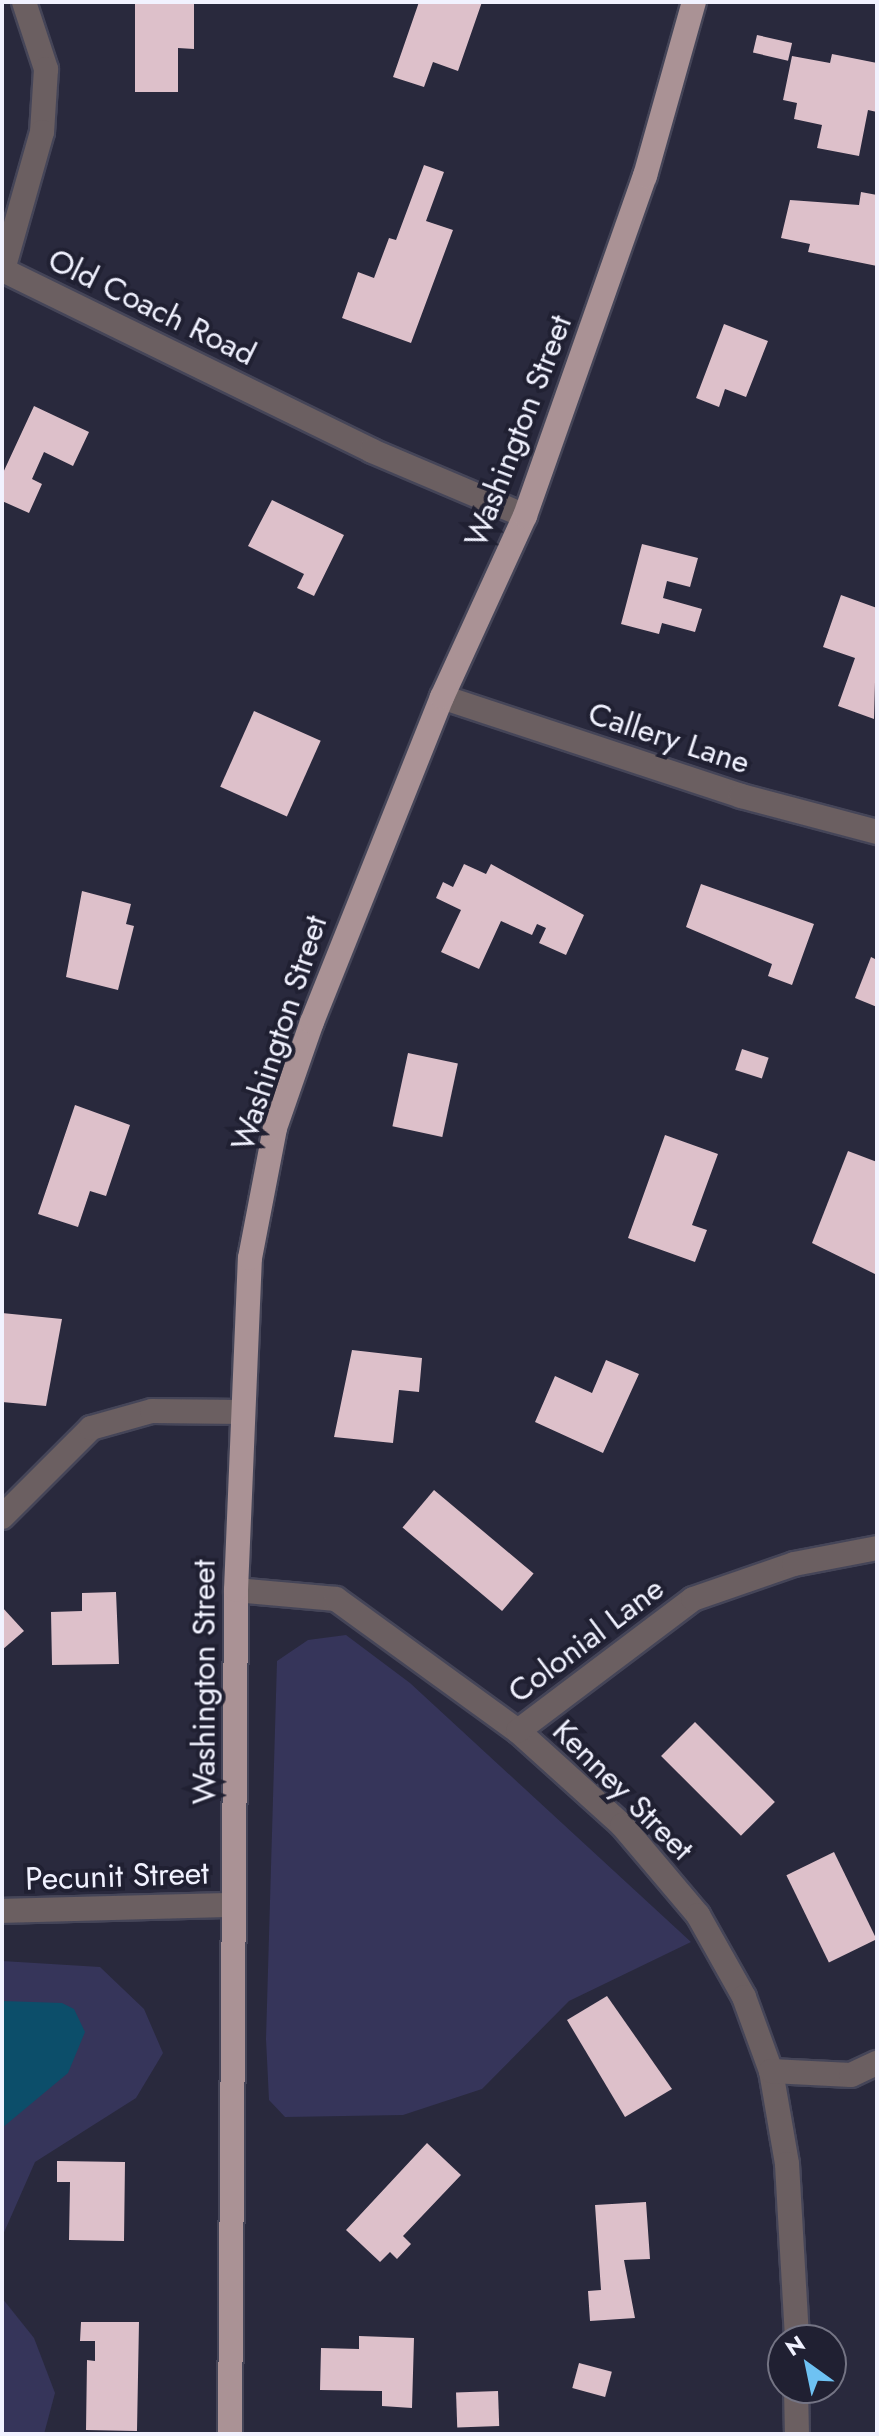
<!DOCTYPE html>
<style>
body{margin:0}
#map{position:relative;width:879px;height:2436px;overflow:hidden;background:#29293d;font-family:Jost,sans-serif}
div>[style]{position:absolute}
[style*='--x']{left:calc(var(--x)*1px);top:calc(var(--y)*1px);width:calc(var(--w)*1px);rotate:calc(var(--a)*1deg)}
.green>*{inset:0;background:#36355a}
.water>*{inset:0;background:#0c4e6a}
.building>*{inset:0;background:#ddc0ca;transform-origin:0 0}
.roads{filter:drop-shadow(2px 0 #454558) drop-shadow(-2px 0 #454558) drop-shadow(0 2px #454558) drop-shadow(0 -2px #454558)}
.minor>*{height:24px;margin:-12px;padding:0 12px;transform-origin:12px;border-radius:12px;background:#6b5f61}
.major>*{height:24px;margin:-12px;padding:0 12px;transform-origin:12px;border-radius:12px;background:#aa9295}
span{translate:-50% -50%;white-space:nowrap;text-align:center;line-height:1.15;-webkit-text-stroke:8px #202032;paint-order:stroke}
.street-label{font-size:32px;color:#f1f2ff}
.frame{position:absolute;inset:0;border:4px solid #f1f2ff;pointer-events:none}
.north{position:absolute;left:767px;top:2324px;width:80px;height:80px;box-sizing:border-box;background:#202032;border:2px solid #747484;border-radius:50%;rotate:327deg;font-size:22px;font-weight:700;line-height:32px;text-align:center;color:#f1f2ff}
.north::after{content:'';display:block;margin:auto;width:28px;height:36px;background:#6ec2f3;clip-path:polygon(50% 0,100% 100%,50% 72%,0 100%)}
</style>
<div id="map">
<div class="green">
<div style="clip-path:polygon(346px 1635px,410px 1683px,691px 1942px,569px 2001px,482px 2089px,403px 2115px,285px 2117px,269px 2100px,266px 2039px,277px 1661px,308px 1640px)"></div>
<div style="clip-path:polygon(2px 1961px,100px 1967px,144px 2009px,163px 2053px,136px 2098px,35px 2162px,2px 2237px)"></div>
<div style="clip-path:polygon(2px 2298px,34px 2338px,55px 2393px,44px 2434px,2px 2434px)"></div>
</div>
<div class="water">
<div style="clip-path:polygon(2px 2001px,62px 2003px,74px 2009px,85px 2032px,68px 2073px,2px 2128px)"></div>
</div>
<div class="building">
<div style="clip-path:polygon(135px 2px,194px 2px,194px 49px,178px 48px,178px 92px,135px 92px)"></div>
<div style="clip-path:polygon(419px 2px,482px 2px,458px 71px,433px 62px,424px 87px,393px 77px)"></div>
<div style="left:757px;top:35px;width:36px;height:18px;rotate:13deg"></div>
<div style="clip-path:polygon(832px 54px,877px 63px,877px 112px,868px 110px,859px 156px,817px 148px,822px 125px,794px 119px,797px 103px,783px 100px,792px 56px,830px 63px)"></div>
<div style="clip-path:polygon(424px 165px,444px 172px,426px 221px,453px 230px,411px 343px,342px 318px,358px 272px,374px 278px,389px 238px,396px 240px)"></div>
<div style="clip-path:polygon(861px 192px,877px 195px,877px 266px,808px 252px,810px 244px,781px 238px,790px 200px,859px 205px)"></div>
<div style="clip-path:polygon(724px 324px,768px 341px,746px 397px,725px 389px,719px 407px,696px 398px)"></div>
<div style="clip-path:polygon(34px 406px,89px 432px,73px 466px,44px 452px,32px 479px,42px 484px,29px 513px,2px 501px,2px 475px)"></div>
<div style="clip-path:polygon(272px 500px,344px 535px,314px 596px,297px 588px,304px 574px,248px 546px)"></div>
<div style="clip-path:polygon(642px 544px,698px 558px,690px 587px,667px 581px,663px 598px,702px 609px,695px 632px,662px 623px,659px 634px,621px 624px)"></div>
<div style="clip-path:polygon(841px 595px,877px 608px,874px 719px,838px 706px,855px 658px,823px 647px)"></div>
<div style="left:254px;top:711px;width:73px;height:83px;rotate:24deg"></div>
<div style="clip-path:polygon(464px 864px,486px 874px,491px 864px,584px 915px,566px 955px,539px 943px,546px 928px,537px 924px,532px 935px,501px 921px,479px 969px,441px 952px,461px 910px,436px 898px,443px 882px,453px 887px)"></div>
<div style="clip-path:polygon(701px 884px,814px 924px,792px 985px,768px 976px,772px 964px,686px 927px)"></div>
<div style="clip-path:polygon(82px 891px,131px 904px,126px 924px,134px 926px,118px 990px,66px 977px)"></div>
<div style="clip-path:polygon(871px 957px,877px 960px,877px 1007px,855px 998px)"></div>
<div style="left:742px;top:1049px;width:28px;height:22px;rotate:18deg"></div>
<div style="left:408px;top:1053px;width:51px;height:75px;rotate:12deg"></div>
<div style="clip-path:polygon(75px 1105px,130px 1125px,106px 1196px,90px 1191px,78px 1227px,38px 1214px)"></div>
<div style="clip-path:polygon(665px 1135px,718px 1154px,692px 1225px,707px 1230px,695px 1262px,628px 1238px)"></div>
<div style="clip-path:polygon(848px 1151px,877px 1162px,877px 1275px,812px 1243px)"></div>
<div style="clip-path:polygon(2px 1313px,62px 1319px,46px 1406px,2px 1402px)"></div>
<div style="clip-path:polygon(352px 1350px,422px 1358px,419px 1392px,399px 1390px,393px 1443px,334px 1437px)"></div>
<div style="clip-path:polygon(606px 1360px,639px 1374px,603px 1453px,535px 1422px,555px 1376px,592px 1393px)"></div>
<div style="left:434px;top:1490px;width:130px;height:49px;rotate:40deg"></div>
<div style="clip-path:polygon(116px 1592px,119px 1664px,52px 1665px,51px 1612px,82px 1611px,82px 1593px)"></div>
<div style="clip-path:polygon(2px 1607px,24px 1631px,2px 1650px)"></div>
<div style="left:695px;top:1722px;width:113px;height:48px;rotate:45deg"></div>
<div style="left:834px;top:1852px;width:97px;height:53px;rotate:64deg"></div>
<div style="clip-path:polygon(607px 1996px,672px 2089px,625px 2117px,567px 2020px)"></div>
<div style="clip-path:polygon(427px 2143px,461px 2175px,403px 2236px,411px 2244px,397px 2259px,390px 2252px,380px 2262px,346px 2230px)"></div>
<div style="clip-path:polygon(57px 2161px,125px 2162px,124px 2241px,69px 2240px,70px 2182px,57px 2182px)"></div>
<div style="clip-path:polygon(646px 2202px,650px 2259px,624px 2260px,635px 2318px,590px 2321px,588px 2291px,601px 2290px,595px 2205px)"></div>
<div style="clip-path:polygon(81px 2322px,139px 2322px,137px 2431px,86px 2430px,87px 2360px,95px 2361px,95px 2341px,80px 2341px)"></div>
<div style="clip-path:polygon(359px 2336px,414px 2338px,412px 2408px,382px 2406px,382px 2391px,320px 2390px,321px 2348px,359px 2349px)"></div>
<div style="left:579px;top:2363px;width:34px;height:26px;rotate:15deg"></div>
<div style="left:498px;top:2391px;width:35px;height:42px;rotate:88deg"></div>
</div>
<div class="roads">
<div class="minor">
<div style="--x:24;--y:2;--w:71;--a:71.8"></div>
<div style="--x:46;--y:69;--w:63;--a:93.6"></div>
<div style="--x:42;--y:132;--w:143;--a:105.8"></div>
<div style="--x:3;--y:270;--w:411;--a:26.1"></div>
<div style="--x:372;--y:451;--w:166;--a:23"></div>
<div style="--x:442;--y:697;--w:315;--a:18.3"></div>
<div style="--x:741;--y:796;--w:141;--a:14.8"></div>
<div style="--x:2;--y:1517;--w:126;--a:-45"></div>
<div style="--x:91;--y:1428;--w:63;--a:-15.6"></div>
<div style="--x:152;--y:1411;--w:90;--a:0.6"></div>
<div style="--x:236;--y:1590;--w:100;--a:5.1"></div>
<div style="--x:336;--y:1599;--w:225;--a:36"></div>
<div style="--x:518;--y:1731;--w:140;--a:42.1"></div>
<div style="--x:622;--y:1825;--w:118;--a:49.8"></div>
<div style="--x:698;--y:1915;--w:94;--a:60.7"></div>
<div style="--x:744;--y:1997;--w:79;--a:70"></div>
<div style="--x:771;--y:2071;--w:94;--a:80.2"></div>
<div style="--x:787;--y:2164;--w:176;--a:86.7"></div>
<div style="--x:518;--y:1731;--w:219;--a:-37"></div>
<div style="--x:693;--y:1599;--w:107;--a:-19.1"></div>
<div style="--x:794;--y:1564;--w:85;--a:-10.9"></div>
<div style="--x:2;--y:1911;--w:232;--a:-1.5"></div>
<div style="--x:771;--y:2071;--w:80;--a:2.9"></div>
<div style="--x:851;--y:2075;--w:29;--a:-25"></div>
<div style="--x:796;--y:2388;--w:46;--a:88.8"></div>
</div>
<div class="major">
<div style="--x:230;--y:2434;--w:844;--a:-89.59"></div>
<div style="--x:236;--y:1590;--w:332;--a:-87.6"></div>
<div style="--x:250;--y:1258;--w:132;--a:-79.1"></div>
<div style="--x:275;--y:1128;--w:112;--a:-70.8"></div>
<div style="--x:312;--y:1022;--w:350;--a:-68.2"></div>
<div style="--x:442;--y:697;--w:199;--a:-65.4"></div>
<div style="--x:525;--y:516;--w:361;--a:-70.6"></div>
<div style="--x:645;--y:176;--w:181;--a:-74.3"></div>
</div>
</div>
<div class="street-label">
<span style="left:152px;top:307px;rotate:26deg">Old Coach Road</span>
<span style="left:518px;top:431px;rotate:-69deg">Washington Street</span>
<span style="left:669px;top:738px;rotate:18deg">Callery Lane</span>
<span style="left:279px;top:1033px;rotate:-72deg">Washington Street</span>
<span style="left:586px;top:1640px;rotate:-37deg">Colonial Lane</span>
<span style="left:204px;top:1682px;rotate:-90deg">Washington Street</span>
<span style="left:623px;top:1790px;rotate:45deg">Kenney Street</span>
<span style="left:117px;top:1876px;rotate:-2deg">Pecunit Street</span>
</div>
<div class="frame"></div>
<div class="north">N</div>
</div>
